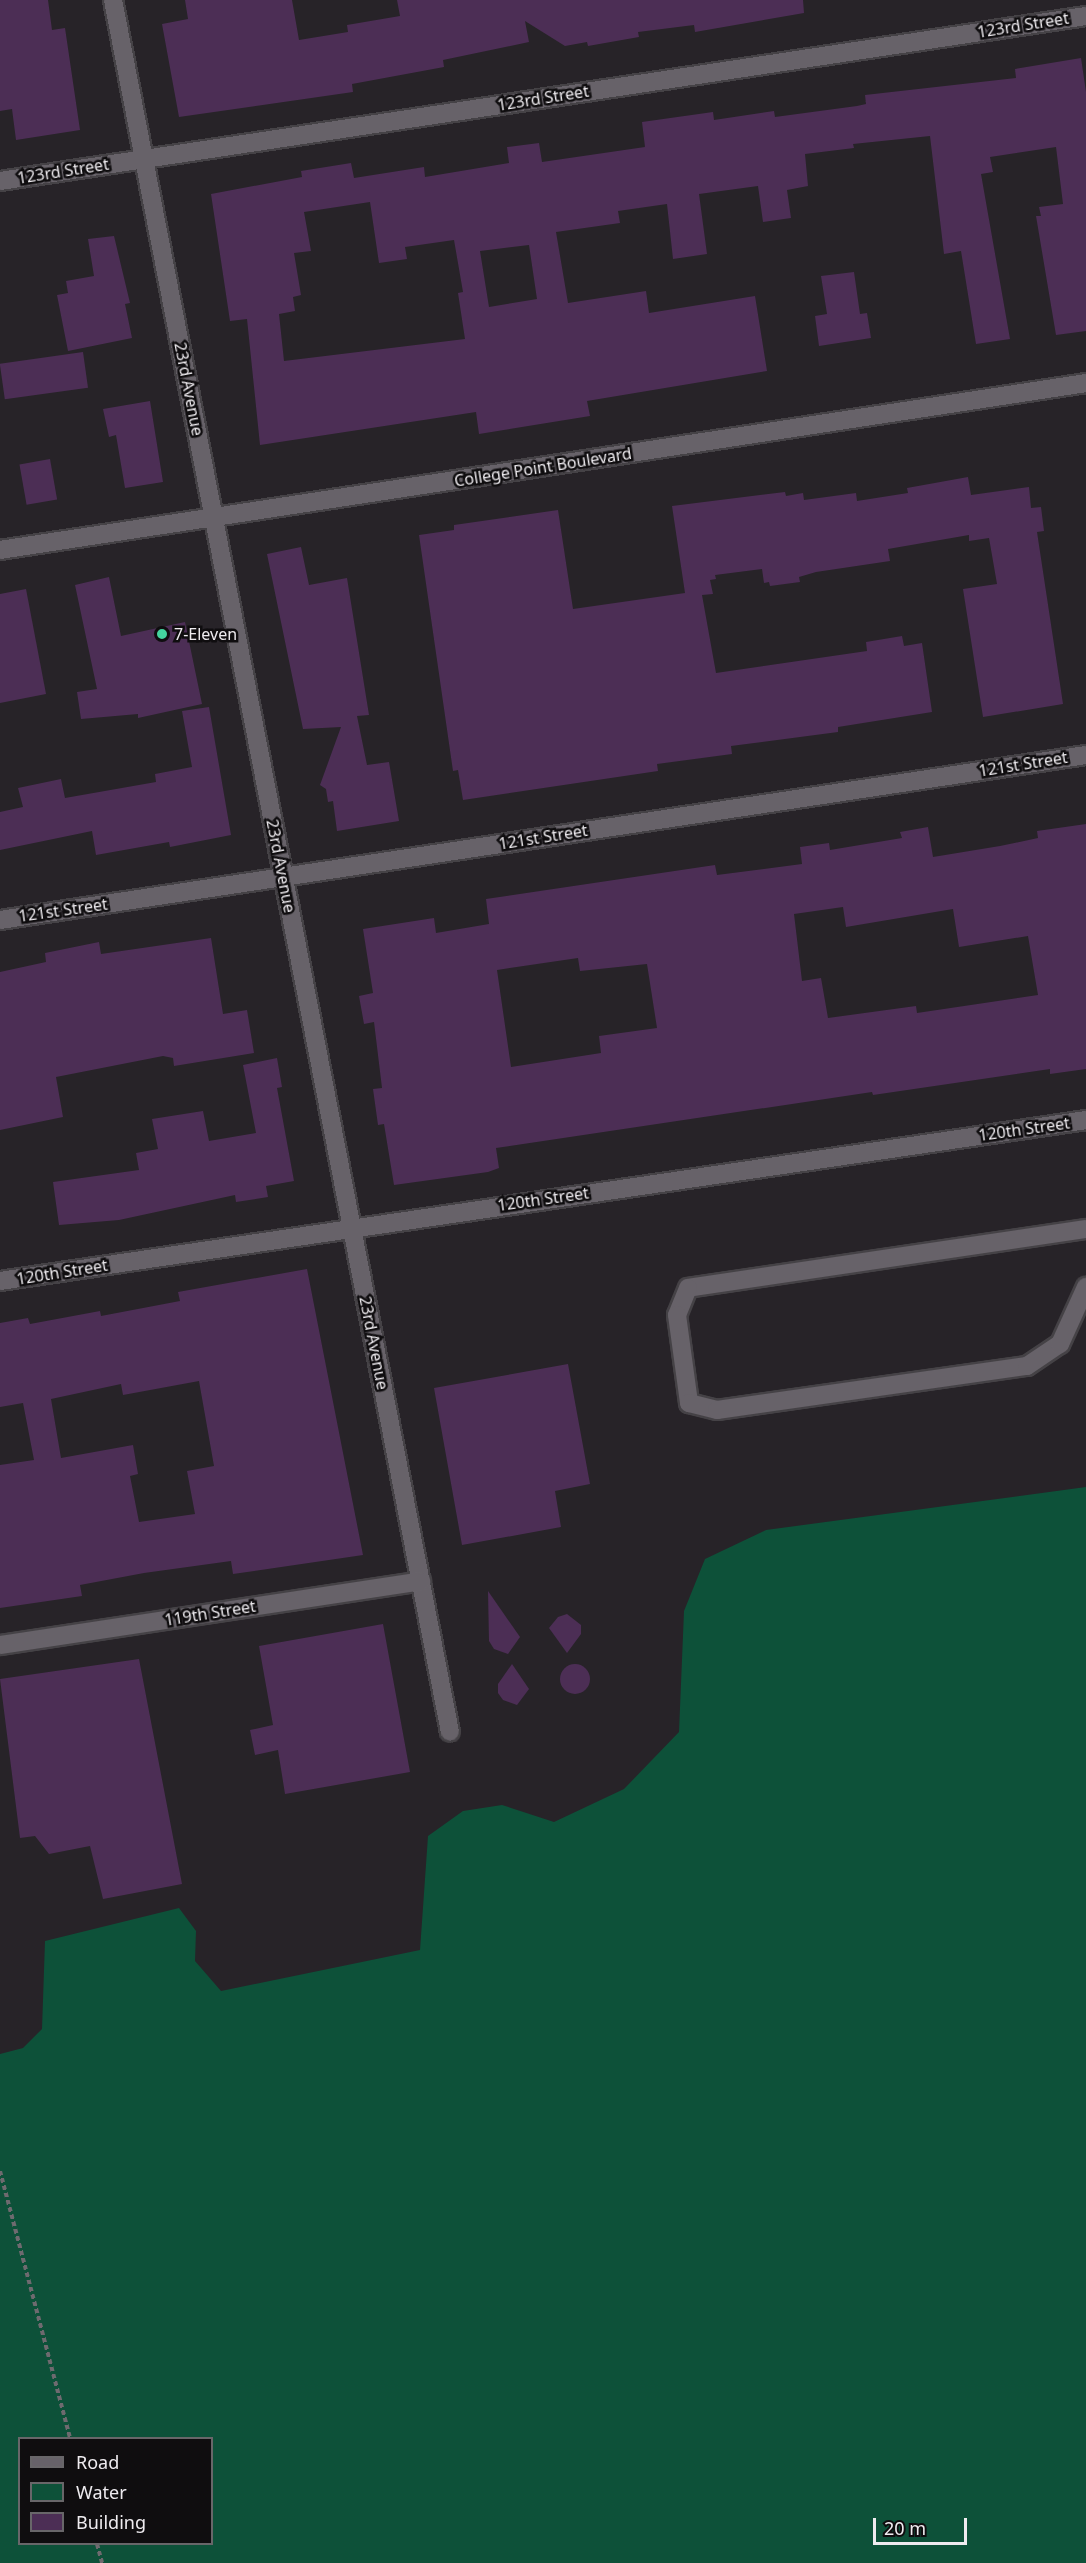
<!DOCTYPE html>
<style>
body{margin:0}
#map{position:relative;width:1086px;height:2563px;overflow:hidden;background:#272328;font-family:"Noto Sans",sans-serif}
div>[style]{position:absolute}
[style*='--x']{left:calc(var(--x)*1px);top:calc(var(--y)*1px);width:calc(var(--w)*1px);rotate:calc(var(--a)*1deg)}
.water>*{inset:0;background:#0d5139}
.building>*{inset:0;background:#4c2e55;transform-origin:0 0}
.round{border-radius:50%}
.path>*{height:4px;margin-top:-2px;transform-origin:0;background:repeating-linear-gradient(90deg,#6e6a6f 0 4.5px,transparent 0 7.5px)}
.roads{filter:drop-shadow(2px 0 #454246) drop-shadow(-2px 0 #454246) drop-shadow(0 2px #454246) drop-shadow(0 -2px #454246)}
.minor>*{height:18px;margin:-9px;padding:0 9px;transform-origin:9px;border-radius:9px;background:#676269}
.dots>*{width:16px;height:16px;translate:-50% -50%;box-sizing:border-box;border:3px solid #0f0d0f;border-radius:50%}
span{translate:-50% -50%;white-space:nowrap;text-align:center;line-height:1.15;-webkit-text-stroke:5px #0f0d0f;paint-order:stroke}
.street-label{font-size:16px;color:#eeebef}
.poi-label{font-size:16px;color:#eeebef}
.left{translate:0 -50%;text-align:left}
.legend{position:absolute;left:18px;top:2437px;width:195px;height:108px;box-sizing:border-box;background:#0f0d0f;border:2px solid #686669;margin:0;padding:8px 10px;list-style:none;font-size:18px;color:#eeebef}
.legend li{display:flex;align-items:center;gap:12px;height:30px}
.legend b{width:30px;border:2px solid #686669}
.scale{position:absolute;left:873px;top:2518px;width:94px;height:27px;box-sizing:border-box;border:3px solid #eeebef;border-top:0;padding-left:8px;font-size:18px;line-height:21px;white-space:nowrap;color:#eeebef;-webkit-text-stroke:4px #0f0d0f;paint-order:stroke}
</style>
<div id="map">
<div class="water">
<div style="clip-path:polygon(evenodd,1086px 1487px,1086px 2563px,0 2563px,0 2054px,23px 2048px,42px 2029px,45px 1941px,179px 1908px,196px 1931px,195px 1961px,221px 1991px,420px 1950px,428px 1836px,463px 1811px,502px 1805px,554px 1822px,624px 1789px,679px 1732px,684px 1611px,705px 1559px,766px 1530px,1086px 1487px,20px 2438px,212px 2438px,212px 2544px,20px 2544px,20px 2438px)"></div>
</div>
<div class="building">
<div style="clip-path:polygon(0 0,48px 0,52px 30px,65px 28px,80px 130px,16px 140px,12px 109px,0 111px)"></div>
<div style="clip-path:polygon(185px 0,292px 0,299px 40px,348px 32px,347px 25px,400px 16px,397px 0,803px 0,804px 13px,695px 32px,694px 25px,638px 32px,639px 37px,588px 46px,587px 42px,565px 46px,525px 21px,529px 42px,443px 60px,444px 67px,352px 84px,353px 92px,179px 117px,162px 24px,188px 19px)"></div>
<div style="clip-path:polygon(evenodd,1081px 58px,1086px 92px,1086px 331px,1056px 335px,1036px 216px,1041px 216px,1039px 207px,1063px 204px,1056px 147px,990px 157px,993px 172px,981px 174px,1010px 339px,976px 344px,961px 251px,944px 254px,930px 136px,853px 144px,854px 148px,805px 154px,808px 186px,787px 190px,791px 218px,763px 222px,758px 186px,699px 194px,707px 254px,673px 259px,667px 204px,618px 211px,620px 223px,556px 232px,568px 303px,646px 291px,649px 313px,755px 296px,767px 371px,587px 401px,590px 416px,479px 434px,476px 412px,260px 445px,247px 319px,230px 321px,211px 194px,302px 177px,301px 171px,351px 163px,354px 178px,424px 167px,425px 177px,509px 163px,507px 147px,539px 143px,542px 162px,645px 147px,642px 122px,713px 112px,714px 120px,774px 111px,775px 117px,857px 106px,866px 104px,865px 95px,1016px 78px,1015px 69px,1081px 58px,370px 202px,379px 263px,407px 259px,405px 247px,454px 240px,463px 292px,458px 293px,465px 339px,284px 361px,279px 314px,295px 311px,293px 297px,301px 295px,294px 253px,311px 251px,304px 212px,370px 202px,1081px 58px,529px 245px,537px 299px,489px 307px,480px 251px,529px 245px)"></div>
<div style="clip-path:polygon(114px 236px,130px 303px,125px 304px,132px 338px,68px 351px,57px 295px,68px 293px,66px 281px,94px 276px,88px 239px)"></div>
<div style="clip-path:polygon(854px 272px,860px 314px,867px 313px,871px 338px,819px 346px,815px 316px,827px 314px,821px 276px)"></div>
<div style="left:83px;top:352px;width:36px;height:84px;rotate:82deg"></div>
<div style="clip-path:polygon(150px 401px,163px 482px,125px 488px,116px 435px,109px 437px,103px 409px)"></div>
<div style="left:50px;top:459px;width:41px;height:31px;rotate:80deg"></div>
<div style="clip-path:polygon(968px 477px,971px 495px,1029px 487px,1031px 508px,1041px 507px,1044px 531px,1037px 532px,1063px 704px,983px 717px,963px 589px,997px 584px,989px 538px,969px 541px,969px 535px,888px 549px,890px 561px,816px 572px,799px 577px,800px 582px,770px 586px,769px 582px,764px 583px,762px 569px,715px 575px,716px 579px,710px 580px,713px 594px,702px 595px,716px 673px,867px 651px,866px 642px,902px 636px,904px 646px,922px 643px,932px 712px,838px 727px,838px 732px,731px 746px,732px 754px,657px 764px,658px 771px,463px 800px,458px 770px,453px 771px,419px 535px,454px 530px,454px 525px,558px 510px,573px 609px,685px 593px,672px 506px,785px 492px,786px 496px,803px 493px,804px 500px,856px 493px,857px 501px,908px 493px,907px 488px)"></div>
<div style="clip-path:polygon(301px 547px,309px 585px,347px 578px,369px 715px,357px 716px,367px 765px,389px 762px,399px 821px,337px 831px,333px 801px,328px 802px,326px 789px,320px 785px,341px 727px,303px 729px,267px 554px)"></div>
<div style="clip-path:polygon(109px 577px,121px 636px,185px 622px,202px 704px,138px 718px,138px 714px,81px 719px,77px 692px,97px 689px,75px 585px)"></div>
<div style="clip-path:polygon(26px 589px,46px 694px,0 703px,0 594px)"></div>
<div style="clip-path:polygon(209px 707px,231px 835px,170px 847px,169px 842px,96px 855px,92px 831px,0 850px,0 812px,23px 807px,18px 788px,61px 779px,65px 798px,156px 782px,155px 774px,192px 767px,182px 711px)"></div>
<div style="clip-path:polygon(evenodd,1086px 824px,1086px 1069px,1050px 1074px,1050px 1069px,873px 1095px,872px 1092px,496px 1148px,499px 1168px,488px 1172px,394px 1185px,384px 1124px,378px 1125px,373px 1089px,382px 1088px,374px 1022px,364px 1024px,359px 996px,373px 993px,363px 929px,434px 918px,436px 933px,489px 924px,486px 899px,715px 865px,717px 875px,802px 864px,800px 847px,829px 843px,830px 850px,902px 838px,900px 832px,928px 827px,933px 857px,1000px 846px,1038px 838px,1037px 831px,1086px 824px,843px 907px,846px 927px,953px 909px,959px 947px,1028px 936px,1038px 995px,917px 1013px,916px 1006px,828px 1018px,821px 978px,802px 981px,794px 914px,843px 907px,1086px 824px,578px 958px,580px 971px,647px 964px,657px 1028px,599px 1036px,601px 1053px,511px 1067px,497px 970px,578px 958px)"></div>
<div style="clip-path:polygon(211px 938px,223px 1014px,247px 1010px,254px 1053px,174px 1066px,173px 1058px,163px 1056px,56px 1077px,63px 1117px,0 1130px,0 972px,46px 962px,45px 953px,99px 942px,101px 954px)"></div>
<div style="clip-path:polygon(277px 1058px,282px 1087px,277px 1088px,294px 1181px,266px 1186px,268px 1197px,236px 1202px,235px 1195px,119px 1220px,59px 1225px,53px 1182px,139px 1170px,136px 1153px,158px 1149px,152px 1119px,203px 1111px,209px 1141px,256px 1133px,243px 1065px)"></div>
<div style="clip-path:polygon(evenodd,307px 1269px,363px 1555px,233px 1574px,231px 1561px,144px 1573px,80px 1585px,82px 1596px,0 1608px,0 1465px,34px 1460px,23px 1403px,0 1407px,0 1323px,28px 1318px,30px 1324px,100px 1311px,101px 1316px,180px 1301px,178px 1292px,307px 1269px,199px 1381px,214px 1466px,187px 1471px,195px 1514px,139px 1522px,130px 1476px,138px 1474px,133px 1445px,61px 1458px,51px 1399px,121px 1384px,123px 1395px,199px 1381px)"></div>
<div style="clip-path:polygon(568px 1364px,590px 1484px,555px 1491px,561px 1527px,462px 1545px,434px 1388px)"></div>
<div style="clip-path:polygon(488px 1591px,520px 1637px,508px 1654px,494px 1649px,489px 1641px)"></div>
<div style="clip-path:polygon(567px 1614px,581px 1625px,581px 1634px,567px 1653px,549px 1628px,558px 1617px)"></div>
<div style="clip-path:polygon(383px 1624px,410px 1772px,285px 1794px,278px 1750px,255px 1755px,250px 1730px,273px 1725px,259px 1646px)"></div>
<div style="clip-path:polygon(139px 1659px,182px 1884px,103px 1899px,90px 1846px,49px 1854px,35px 1836px,20px 1838px,0 1679px)"></div>
<div style="clip-path:polygon(512px 1664px,529px 1689px,517px 1705px,503px 1700px,498px 1693px,498px 1684px)"></div>
<div class="round" style="left:560px;top:1664px;width:30px;height:30px"></div>
</div>
<div class="path">
<div style="--x:0;--y:2171;--w:276;--a:75.3"></div>
<div style="--x:97;--y:2544;--w:20;--a:75"></div>
</div>
<div class="roads">
<div class="minor">
<div style="--x:113;--y:0;--w:1764;--a:78.99"></div>
<div style="--x:0;--y:181;--w:1098;--a:-8.64"></div>
<div style="--x:0;--y:550;--w:1099;--a:-8.74"></div>
<div style="--x:0;--y:920;--w:1098;--a:-8.64"></div>
<div style="--x:1086;--y:1229;--w:402;--a:171.6"></div>
<div style="--x:688;--y:1288;--w:29;--a:112"></div>
<div style="--x:677;--y:1315;--w:89;--a:82.2"></div>
<div style="--x:689;--y:1403;--w:29;--a:14"></div>
<div style="--x:717;--y:1410;--w:313;--a:-8.1"></div>
<div style="--x:1027;--y:1366;--w:40;--a:-34"></div>
<div style="--x:1060;--y:1344;--w:63;--a:-65.5"></div>
<div style="--x:0;--y:1281;--w:1098;--a:-8.43"></div>
<div style="--x:0;--y:1645;--w:426;--a:-8.6"></div>
</div>
</div>
<div class="dots">
<div style="left:162px;top:634px;background:#44d49f"></div>
</div>
<div class="street-label">
<span style="left:1023px;top:25px;rotate:-9deg">123rd Street</span>
<span style="left:543px;top:98px;rotate:-9deg">123rd Street</span>
<span style="left:63px;top:171px;rotate:-9deg">123rd Street</span>
<span style="left:189px;top:389px;rotate:79deg">23rd Avenue</span>
<span style="left:543px;top:467px;rotate:-9deg">College Point Boulevard</span>
<span style="left:1023px;top:764px;rotate:-9deg">121st Street</span>
<span style="left:543px;top:837px;rotate:-9deg">121st Street</span>
<span style="left:281px;top:866px;rotate:79deg">23rd Avenue</span>
<span style="left:63px;top:910px;rotate:-8deg">121st Street</span>
<span style="left:1024px;top:1129px;rotate:-8deg">120th Street</span>
<span style="left:543px;top:1199px;rotate:-8deg">120th Street</span>
<span style="left:62px;top:1272px;rotate:-9deg">120th Street</span>
<span style="left:374px;top:1343px;rotate:79deg">23rd Avenue</span>
<span style="left:210px;top:1613px;rotate:-9deg">119th Street</span>
</div>
<div class="poi-label">
<span class="left" style="left:174px;top:634px">7-Eleven</span>
</div>
<ul class="legend">
<li><b style="height:8px;background:#676269"></b>Road</li>
<li><b style="height:16px;background:#0d5139"></b>Water</li>
<li><b style="height:16px;background:#4c2e55"></b>Building</li>
</ul>
<div class="scale">20 m</div>
</div>
